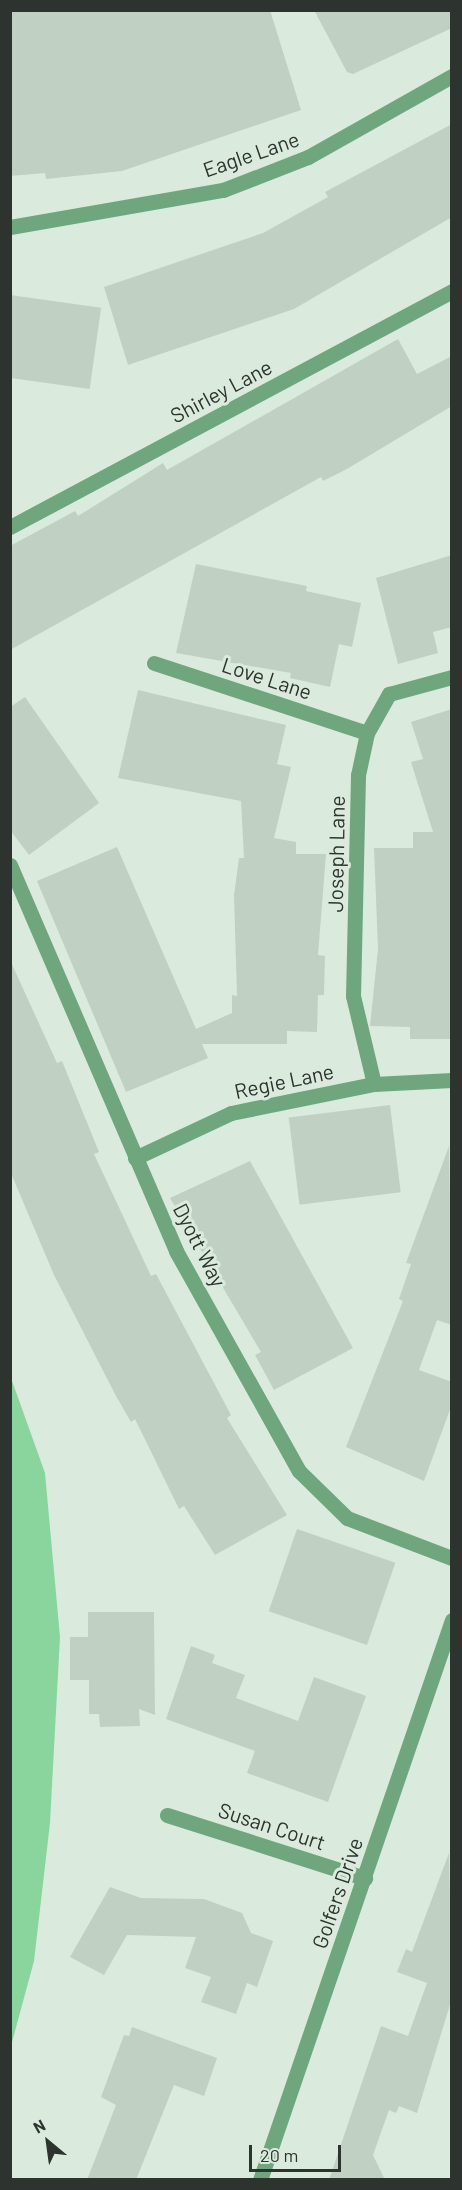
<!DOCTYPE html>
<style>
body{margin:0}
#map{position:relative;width:462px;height:2190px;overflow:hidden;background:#daebdd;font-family:Barlow,sans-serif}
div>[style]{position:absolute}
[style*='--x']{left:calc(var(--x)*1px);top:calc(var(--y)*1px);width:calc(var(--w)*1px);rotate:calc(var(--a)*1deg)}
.green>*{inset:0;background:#89d59d}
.building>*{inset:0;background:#c0d1c3;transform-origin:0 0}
.minor>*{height:15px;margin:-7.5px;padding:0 7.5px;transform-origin:7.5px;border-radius:7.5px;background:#6fa67d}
span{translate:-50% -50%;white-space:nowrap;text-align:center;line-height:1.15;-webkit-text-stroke:6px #daebdd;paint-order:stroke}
.street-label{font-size:21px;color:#2d332e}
.frame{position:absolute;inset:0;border:12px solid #2d332e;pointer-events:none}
.north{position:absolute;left:18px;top:2112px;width:60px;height:60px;-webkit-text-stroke:4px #daebdd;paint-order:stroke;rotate:331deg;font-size:16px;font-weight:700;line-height:24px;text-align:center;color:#2d332e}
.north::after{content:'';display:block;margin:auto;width:21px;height:27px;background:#2d332e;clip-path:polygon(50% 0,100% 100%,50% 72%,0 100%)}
.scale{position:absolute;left:249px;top:2145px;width:92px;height:27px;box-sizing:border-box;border:3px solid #2d332e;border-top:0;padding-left:8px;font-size:18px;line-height:21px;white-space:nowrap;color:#2d332e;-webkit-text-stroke:4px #daebdd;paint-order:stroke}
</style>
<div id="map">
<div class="green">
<div style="clip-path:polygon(11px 1378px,45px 1473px,60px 1637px,50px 1823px,34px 1961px,11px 2046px)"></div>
</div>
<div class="building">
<div style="clip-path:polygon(10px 10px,270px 10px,301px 110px,122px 171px,46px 179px,45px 173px,10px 176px)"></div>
<div style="clip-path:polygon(314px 10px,452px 10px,452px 28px,353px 74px,347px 72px)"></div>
<div style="clip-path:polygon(452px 124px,452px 217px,294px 309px,128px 365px,104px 287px,263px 233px,328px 197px,325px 192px)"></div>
<div style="left:10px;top:295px;width:92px;height:82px;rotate:8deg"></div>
<div style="clip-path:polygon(398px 339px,417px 374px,452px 356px,452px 406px,347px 469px,323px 481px,321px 477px,10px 650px,10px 546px,75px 511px,78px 516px,163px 463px,167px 470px)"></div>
<div style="clip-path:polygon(452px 555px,452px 627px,433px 632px,438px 653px,398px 664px,376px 578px)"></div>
<div style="clip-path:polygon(196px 564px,307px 586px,306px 591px,361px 603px,352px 647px,339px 644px,330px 687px,290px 678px,291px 673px,176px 653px)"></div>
<div style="clip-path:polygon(138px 690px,286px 725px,277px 764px,291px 767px,274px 838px,296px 842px,296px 854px,326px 854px,318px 955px,325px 956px,324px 995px,318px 995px,317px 1032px,287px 1031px,287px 1044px,202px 1044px,208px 1058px,126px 1092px,37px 881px,117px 847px,196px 1029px,232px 1013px,232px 995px,237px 996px,234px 895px,239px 858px,244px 858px,241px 801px,118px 778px)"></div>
<div style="clip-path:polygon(25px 697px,99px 803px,29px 855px,10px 830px,10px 707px)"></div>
<div style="clip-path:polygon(452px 709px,450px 1039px,410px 1039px,410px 1027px,370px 1026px,378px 949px,374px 848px,413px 848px,413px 832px,433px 832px,411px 762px,423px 759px,411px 722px)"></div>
<div style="clip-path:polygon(10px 960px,57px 1063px,62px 1061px,99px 1152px,94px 1154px,151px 1276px,156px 1274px,231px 1415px,227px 1418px,287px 1515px,215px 1555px,184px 1506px,179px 1509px,135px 1419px,131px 1422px,116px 1396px,54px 1275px,10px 1171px)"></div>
<div style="left:390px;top:1105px;width:88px;height:102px;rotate:83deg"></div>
<div style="clip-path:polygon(449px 1146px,452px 1325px,437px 1320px,419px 1370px,452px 1382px,452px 1404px,424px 1481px,346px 1447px,403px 1301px,399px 1299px,411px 1264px,406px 1263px)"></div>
<div style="clip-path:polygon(250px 1161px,353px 1348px,274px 1390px,255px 1355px,261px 1352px,170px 1198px)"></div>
<div style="left:297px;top:1529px;width:104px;height:87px;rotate:19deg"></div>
<div style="clip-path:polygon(88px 1612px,154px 1612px,155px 1715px,139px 1709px,140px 1726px,100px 1727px,99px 1714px,89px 1714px,89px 1680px,70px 1680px,70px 1637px,88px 1637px)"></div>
<div style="clip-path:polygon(191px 1646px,215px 1655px,212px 1663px,245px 1675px,236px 1698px,298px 1721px,314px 1677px,366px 1696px,328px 1802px,247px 1773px,255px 1751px,166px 1719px)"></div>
<div style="clip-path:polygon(449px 1853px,452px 1998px,417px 2113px,399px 2106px,396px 2113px,389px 2110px,373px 2155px,385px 2180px,329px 2180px,381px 2026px,408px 2036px,427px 1983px,397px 1972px,406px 1949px,412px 1952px)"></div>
<div style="clip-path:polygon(110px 1887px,141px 1898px,204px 1899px,242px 1913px,251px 1933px,273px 1941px,257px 1987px,247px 1983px,236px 2014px,201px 2002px,211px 1977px,185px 1968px,196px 1937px,127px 1935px,104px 1975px,70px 1957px)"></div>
<div style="clip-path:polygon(132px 2027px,217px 2058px,204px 2096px,174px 2085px,136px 2180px,87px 2180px,116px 2105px,101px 2097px,124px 2035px,129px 2036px)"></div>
</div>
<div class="minor">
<div style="--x:10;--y:227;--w:216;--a:-9.9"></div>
<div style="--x:223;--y:190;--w:91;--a:-21.2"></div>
<div style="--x:308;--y:157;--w:165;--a:-29.4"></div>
<div style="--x:10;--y:527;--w:501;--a:-28.1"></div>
<div style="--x:154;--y:663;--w:224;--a:18.2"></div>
<div style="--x:10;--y:865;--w:420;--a:66.7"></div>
<div style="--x:176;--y:1251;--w:252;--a:60.8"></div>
<div style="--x:299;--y:1471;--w:67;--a:44.4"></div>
<div style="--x:347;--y:1518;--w:112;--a:20.9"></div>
<div style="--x:374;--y:1084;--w:90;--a:-103.4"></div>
<div style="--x:353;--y:996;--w:221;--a:-88.7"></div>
<div style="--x:358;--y:775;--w:43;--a:-77.9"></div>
<div style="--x:367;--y:733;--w:45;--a:-60.6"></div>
<div style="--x:389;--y:694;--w:65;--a:-15.1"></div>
<div style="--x:135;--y:1158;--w:106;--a:-25.1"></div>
<div style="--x:231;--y:1113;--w:146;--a:-11.5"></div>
<div style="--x:374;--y:1084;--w:78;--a:-2.9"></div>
<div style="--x:167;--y:1815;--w:208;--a:17.7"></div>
<div style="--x:260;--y:2180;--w:592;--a:-71.08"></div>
</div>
<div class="street-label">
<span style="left:251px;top:154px;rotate:-19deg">Eagle Lane</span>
<span style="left:221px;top:391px;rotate:-28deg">Shirley Lane</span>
<span style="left:267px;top:678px;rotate:18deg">Love Lane</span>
<span style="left:336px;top:854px;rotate:-89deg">Joseph Lane</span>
<span style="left:284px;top:1081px;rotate:-12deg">Regie Lane</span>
<span style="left:200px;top:1245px;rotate:63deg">Dyott Way</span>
<span style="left:272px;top:1826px;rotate:18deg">Susan Court</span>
<span style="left:337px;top:1893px;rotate:-71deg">Golfers Drive</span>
</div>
<div class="frame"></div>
<div class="north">N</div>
<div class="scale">20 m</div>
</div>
